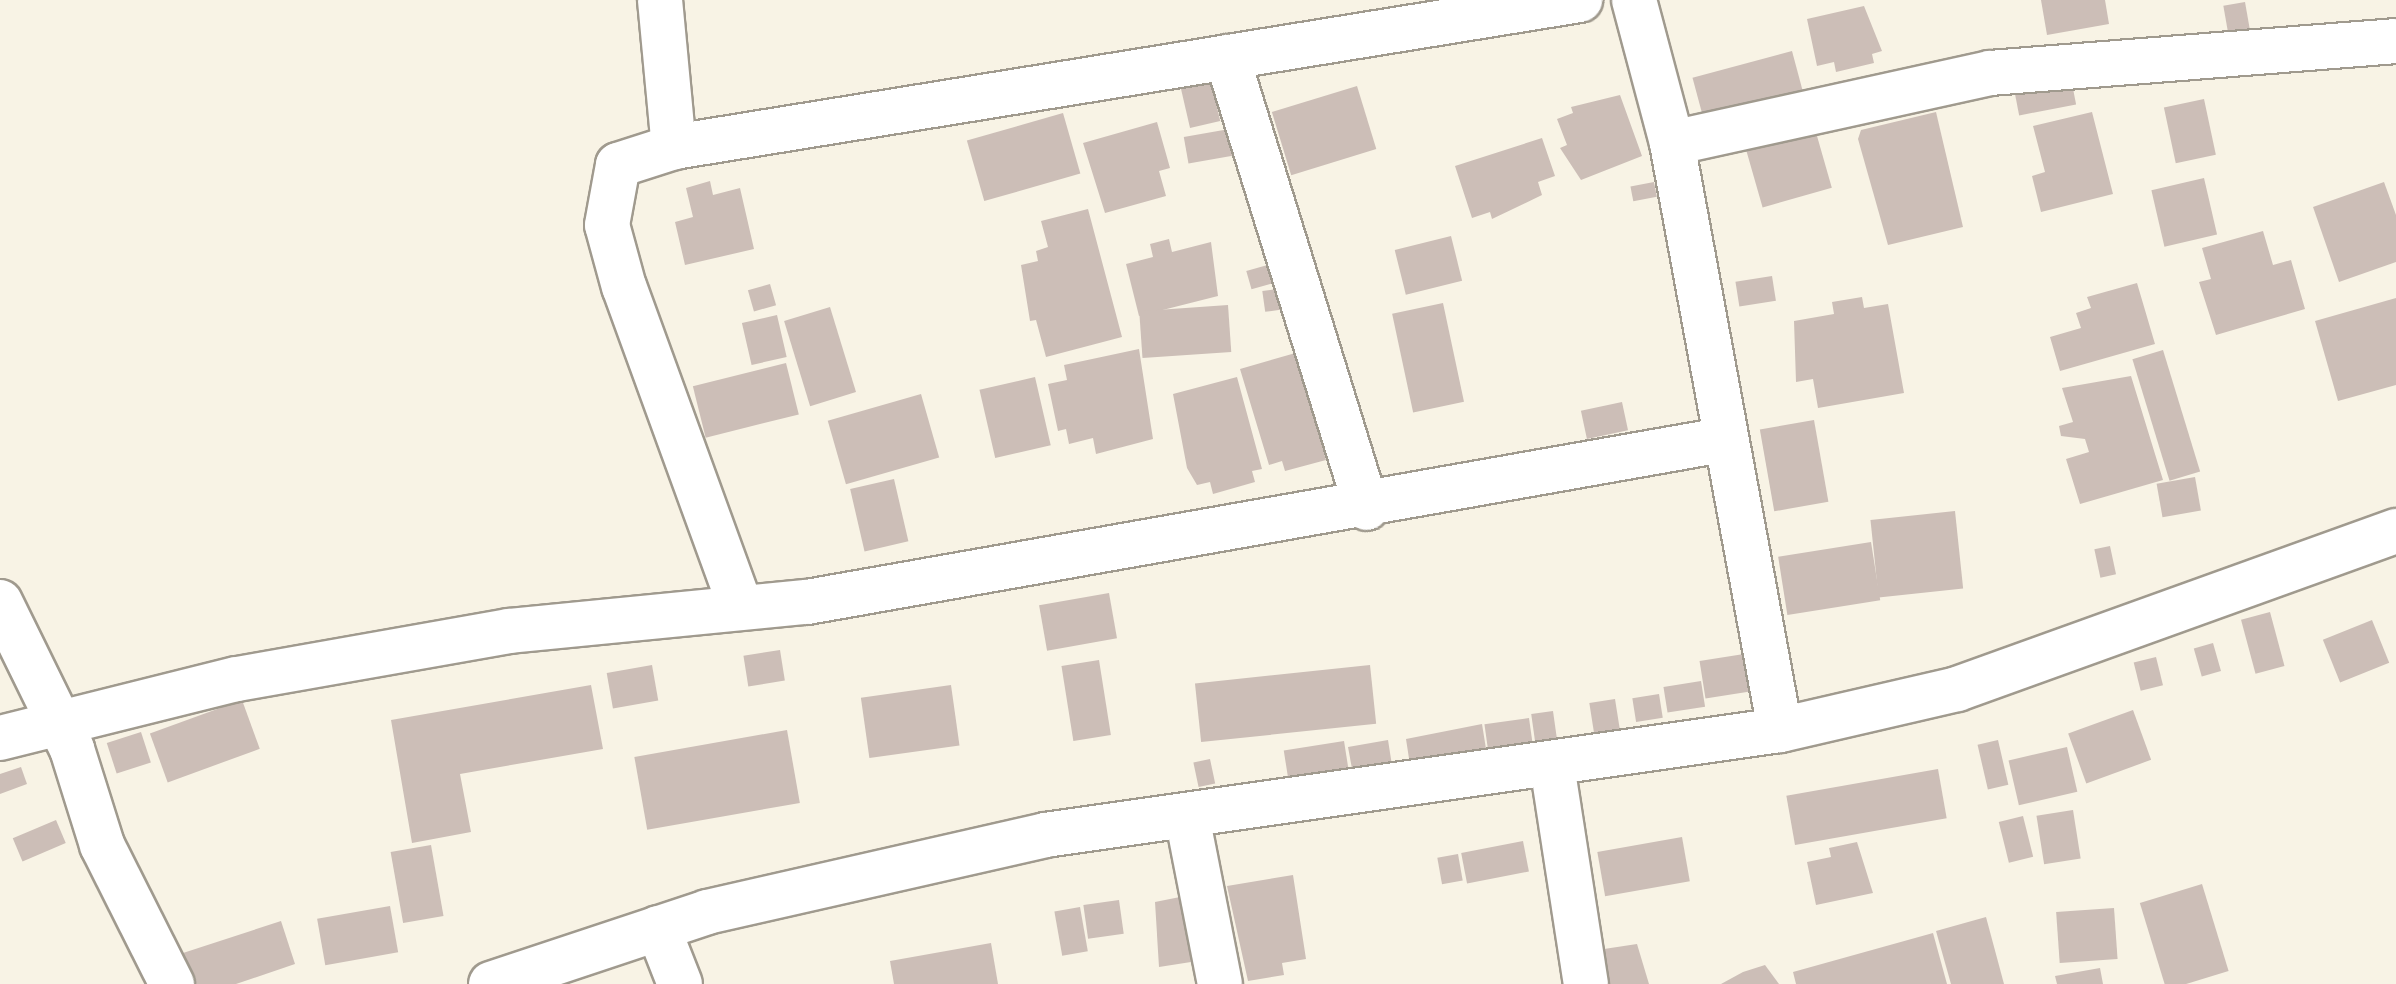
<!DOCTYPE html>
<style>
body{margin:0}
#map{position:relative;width:2396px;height:984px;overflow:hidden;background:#f8f3e5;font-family:"Space Grotesk",sans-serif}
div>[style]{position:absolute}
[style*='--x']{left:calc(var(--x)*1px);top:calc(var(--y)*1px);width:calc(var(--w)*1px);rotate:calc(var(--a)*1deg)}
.building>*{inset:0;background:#ccbeb7;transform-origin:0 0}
.roads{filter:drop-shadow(2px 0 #a09a8e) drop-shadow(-2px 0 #a09a8e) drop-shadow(0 2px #a09a8e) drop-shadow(0 -2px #a09a8e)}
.minor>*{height:44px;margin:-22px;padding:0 22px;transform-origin:22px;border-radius:22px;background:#fff}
span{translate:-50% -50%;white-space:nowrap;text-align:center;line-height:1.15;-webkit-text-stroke:6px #fff;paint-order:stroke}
</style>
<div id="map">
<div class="building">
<div style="clip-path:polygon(2041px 0,2105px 0,2109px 24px,2047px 35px)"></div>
<div style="left:2245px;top:2px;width:40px;height:22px;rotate:80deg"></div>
<div style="clip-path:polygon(1864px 6px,1882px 51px,1872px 54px,1874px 63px,1836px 72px,1834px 62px,1817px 66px,1807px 19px)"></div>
<div style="left:1792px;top:51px;width:49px;height:103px;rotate:75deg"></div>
<div style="left:2070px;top:73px;width:32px;height:58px;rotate:79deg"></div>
<div style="left:1211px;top:81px;width:41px;height:31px;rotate:77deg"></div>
<div style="left:1357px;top:86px;width:66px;height:89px;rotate:73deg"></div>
<div style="clip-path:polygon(1620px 95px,1642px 156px,1581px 180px,1560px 148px,1567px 145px,1557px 119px,1573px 113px,1571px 107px)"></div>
<div style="left:2204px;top:99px;width:57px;height:41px;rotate:78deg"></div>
<div style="clip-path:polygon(1936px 112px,1963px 227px,1888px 245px,1858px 139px,1861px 130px)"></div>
<div style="clip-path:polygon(2092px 112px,2113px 194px,2041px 212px,2032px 176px,2045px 172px,2033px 126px)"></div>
<div style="left:1063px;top:113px;width:63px;height:100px;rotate:74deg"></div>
<div style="clip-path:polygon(1157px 122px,1170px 168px,1159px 171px,1166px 196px,1105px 213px,1083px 143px)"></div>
<div style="left:1235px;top:128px;width:27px;height:52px;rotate:80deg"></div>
<div style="left:1815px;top:129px;width:61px;height:72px;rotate:74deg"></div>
<div style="clip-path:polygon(1542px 138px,1555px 176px,1538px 182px,1542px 195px,1492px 219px,1490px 212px,1472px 218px,1455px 166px)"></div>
<div style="left:2204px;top:178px;width:58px;height:54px;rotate:77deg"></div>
<div style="clip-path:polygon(710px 181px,713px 195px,740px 188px,754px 249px,685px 265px,675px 222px,693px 217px,686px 188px)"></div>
<div style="left:1654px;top:182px;width:15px;height:24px;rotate:79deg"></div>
<div style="clip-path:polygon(2384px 182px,2396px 215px,2396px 262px,2339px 282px,2313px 207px)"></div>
<div style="clip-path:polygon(1088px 209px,1122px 337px,1046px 357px,1036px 320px,1030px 321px,1021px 265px,1038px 261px,1036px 251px,1048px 247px,1041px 221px)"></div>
<div style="clip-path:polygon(2263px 231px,2273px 265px,2291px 260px,2305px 309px,2216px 335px,2199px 282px,2211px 279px,2202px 248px)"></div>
<div style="left:1451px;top:236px;width:46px;height:58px;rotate:76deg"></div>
<div style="clip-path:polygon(1169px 239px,1172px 252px,1211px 242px,1218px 296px,1139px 316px,1126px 264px,1153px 257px,1150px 244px)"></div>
<div style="left:1278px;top:262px;width:19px;height:33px;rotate:74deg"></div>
<div style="left:1772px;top:276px;width:25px;height:37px;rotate:81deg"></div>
<div style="clip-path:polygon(2137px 283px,2155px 344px,2060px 371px,2050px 337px,2081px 328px,2076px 313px,2091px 308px,2087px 297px)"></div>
<div style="left:770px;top:284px;width:22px;height:23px;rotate:74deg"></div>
<div style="left:1291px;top:287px;width:21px;height:29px;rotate:82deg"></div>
<div style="clip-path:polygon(1862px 297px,1864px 308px,1888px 304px,1904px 393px,1818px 408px,1813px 379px,1796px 382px,1794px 321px,1834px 314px,1832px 302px)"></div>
<div style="clip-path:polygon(2396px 298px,2396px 385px,2338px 401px,2315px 321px)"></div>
<div style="left:1443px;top:303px;width:101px;height:52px;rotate:78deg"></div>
<div style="left:1228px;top:305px;width:47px;height:89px;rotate:86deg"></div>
<div style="left:830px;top:307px;width:89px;height:48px;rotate:73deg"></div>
<div style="left:777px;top:315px;width:43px;height:36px;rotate:77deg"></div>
<div style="clip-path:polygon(1139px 349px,1153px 439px,1096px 454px,1093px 438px,1069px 444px,1066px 429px,1058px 431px,1048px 384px,1067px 380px,1064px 365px)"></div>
<div style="clip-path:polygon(1306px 350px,1334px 445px,1323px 449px,1326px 460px,1285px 471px,1282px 461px,1269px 465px,1240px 369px)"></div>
<div style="left:2163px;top:350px;width:127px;height:32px;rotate:73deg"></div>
<div style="left:786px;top:363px;width:53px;height:96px;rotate:76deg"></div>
<div style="clip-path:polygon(2131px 376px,2163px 480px,2080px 504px,2066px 459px,2089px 452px,2085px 439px,2061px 436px,2059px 426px,2073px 422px,2062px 388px)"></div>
<div style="left:1035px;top:377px;width:70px;height:57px;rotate:77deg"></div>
<div style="clip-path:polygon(1237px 377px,1262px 469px,1252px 471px,1255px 482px,1213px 494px,1210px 482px,1197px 485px,1187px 468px,1173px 394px)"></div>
<div style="left:921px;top:394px;width:66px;height:97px;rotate:74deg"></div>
<div style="left:1622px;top:402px;width:29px;height:42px;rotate:78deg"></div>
<div style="left:1814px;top:420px;width:83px;height:55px;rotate:80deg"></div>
<div style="left:2195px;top:477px;width:34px;height:39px;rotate:80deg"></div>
<div style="left:894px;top:479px;width:64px;height:45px;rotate:77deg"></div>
<div style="left:1955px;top:511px;width:78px;height:85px;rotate:84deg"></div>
<div style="left:1871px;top:542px;width:59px;height:94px;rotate:81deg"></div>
<div style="left:2110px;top:546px;width:29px;height:16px;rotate:78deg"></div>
<div style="left:1109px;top:593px;width:46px;height:71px;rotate:80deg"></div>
<div style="left:2270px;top:612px;width:56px;height:30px;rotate:75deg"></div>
<div style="left:2372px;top:620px;width:46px;height:53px;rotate:68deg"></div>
<div style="left:2213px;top:643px;width:29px;height:20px;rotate:74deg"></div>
<div style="left:780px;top:650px;width:31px;height:37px;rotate:81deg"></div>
<div style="left:1744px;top:654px;width:38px;height:45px;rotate:81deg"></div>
<div style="left:2156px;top:657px;width:29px;height:23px;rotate:76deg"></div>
<div style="left:1099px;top:660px;width:76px;height:38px;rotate:81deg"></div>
<div style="left:652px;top:665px;width:36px;height:46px;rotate:80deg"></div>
<div style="left:1370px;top:665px;width:59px;height:176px;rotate:84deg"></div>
<div style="left:1701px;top:681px;width:26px;height:38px;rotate:81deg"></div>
<div style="clip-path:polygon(591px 685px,603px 749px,460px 774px,471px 832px,412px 843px,391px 720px)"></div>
<div style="left:951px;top:685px;width:61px;height:91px;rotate:82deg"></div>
<div style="left:1659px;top:694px;width:24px;height:27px;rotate:81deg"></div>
<div style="left:1615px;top:699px;width:32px;height:26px;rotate:81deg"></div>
<div style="left:242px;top:700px;width:52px;height:98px;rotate:70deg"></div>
<div style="left:2133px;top:710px;width:53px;height:69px;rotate:70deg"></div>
<div style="left:1553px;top:711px;width:29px;height:22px;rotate:82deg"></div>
<div style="left:1529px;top:718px;width:29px;height:45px;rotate:82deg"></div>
<div style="clip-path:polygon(1482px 724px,1487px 755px,1410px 765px,1406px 739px)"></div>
<div style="left:787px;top:730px;width:74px;height:155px;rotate:80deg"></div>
<div style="left:141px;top:732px;width:32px;height:36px;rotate:72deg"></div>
<div style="clip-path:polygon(1388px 740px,1393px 772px,1353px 774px,1348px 747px)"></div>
<div style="left:1998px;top:740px;width:46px;height:21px;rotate:77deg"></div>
<div style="left:1344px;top:741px;width:32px;height:61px;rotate:81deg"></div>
<div style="left:2067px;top:747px;width:46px;height:60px;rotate:77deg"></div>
<div style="left:1210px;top:759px;width:25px;height:17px;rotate:78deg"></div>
<div style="clip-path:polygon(21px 767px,27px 784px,0 794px,0 774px)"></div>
<div style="left:1938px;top:769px;width:50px;height:154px;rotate:80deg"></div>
<div style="left:2073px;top:810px;width:49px;height:37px;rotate:81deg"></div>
<div style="left:2023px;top:816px;width:42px;height:25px;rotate:76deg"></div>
<div style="left:56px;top:820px;width:25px;height:47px;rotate:67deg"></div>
<div style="left:1682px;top:837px;width:45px;height:86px;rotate:80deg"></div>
<div style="left:1523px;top:841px;width:31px;height:63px;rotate:79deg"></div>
<div style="clip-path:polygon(1857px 842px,1873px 893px,1816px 905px,1807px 862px,1831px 857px,1829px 848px)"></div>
<div style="left:431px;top:845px;width:72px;height:41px;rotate:80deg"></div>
<div style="left:1458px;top:854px;width:27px;height:21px;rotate:80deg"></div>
<div style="clip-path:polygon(1293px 875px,1306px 959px,1282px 963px,1284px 975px,1248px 981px,1227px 886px)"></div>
<div style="left:2202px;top:884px;width:91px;height:65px;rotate:73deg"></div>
<div style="clip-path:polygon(1180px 897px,1191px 962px,1159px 967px,1155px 902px)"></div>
<div style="left:1119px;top:900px;width:34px;height:36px;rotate:82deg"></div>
<div style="left:390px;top:906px;width:47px;height:74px;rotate:80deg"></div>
<div style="left:1080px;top:907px;width:45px;height:26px;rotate:80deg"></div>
<div style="left:2114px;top:908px;width:51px;height:58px;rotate:86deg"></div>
<div style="clip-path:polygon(1986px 917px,2004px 984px,1951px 984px,1936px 931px)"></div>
<div style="clip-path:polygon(281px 921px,295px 964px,236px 984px,194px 984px,183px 953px)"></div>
<div style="clip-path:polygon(1933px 933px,1947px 984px,1796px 984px,1793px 972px)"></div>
<div style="clip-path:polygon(991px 943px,998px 984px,894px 984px,890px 961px)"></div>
<div style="clip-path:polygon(1637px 944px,1649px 984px,1609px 984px,1604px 949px)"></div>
<div style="clip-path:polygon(1765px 965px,1779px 984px,1721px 984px,1743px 972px)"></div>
<div style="clip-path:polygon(2100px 968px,2103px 984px,2057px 984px,2055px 976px)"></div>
</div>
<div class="roads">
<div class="minor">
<div style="--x:660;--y:0;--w:148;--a:84.6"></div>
<div style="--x:1634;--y:0;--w:148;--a:75.1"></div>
<div style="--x:1672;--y:143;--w:597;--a:79.57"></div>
<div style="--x:1227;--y:57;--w:472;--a:72.8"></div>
<div style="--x:1672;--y:143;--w:326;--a:-12.4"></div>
<div style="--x:1990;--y:73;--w:407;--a:-4.5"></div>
<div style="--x:0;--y:602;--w:164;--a:63.9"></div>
<div style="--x:72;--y:749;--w:101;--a:72.6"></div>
<div style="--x:102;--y:845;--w:156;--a:63.3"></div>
<div style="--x:740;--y:605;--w:338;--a:-110"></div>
<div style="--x:624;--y:287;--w:64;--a:-105.3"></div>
<div style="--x:607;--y:225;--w:61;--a:-79.6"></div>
<div style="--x:618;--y:165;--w:59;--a:-17.8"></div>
<div style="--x:674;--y:147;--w:918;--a:-9.22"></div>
<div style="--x:0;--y:738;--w:244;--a:-14"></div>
<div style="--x:237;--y:679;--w:276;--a:-10"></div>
<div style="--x:509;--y:631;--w:299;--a:-5.6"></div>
<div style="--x:807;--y:602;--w:929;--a:-10.04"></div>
<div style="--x:1552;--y:765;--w:222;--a:81.2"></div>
<div style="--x:1187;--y:816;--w:171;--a:78.9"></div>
<div style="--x:658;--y:928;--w:60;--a:68.6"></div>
<div style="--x:491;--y:984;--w:228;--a:-18.4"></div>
<div style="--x:707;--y:912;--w:347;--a:-12.8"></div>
<div style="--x:1045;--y:835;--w:742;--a:-8.13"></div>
<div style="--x:1780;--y:730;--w:182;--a:-13"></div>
<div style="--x:1957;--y:689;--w:467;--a:-19.8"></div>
</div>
</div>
</div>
